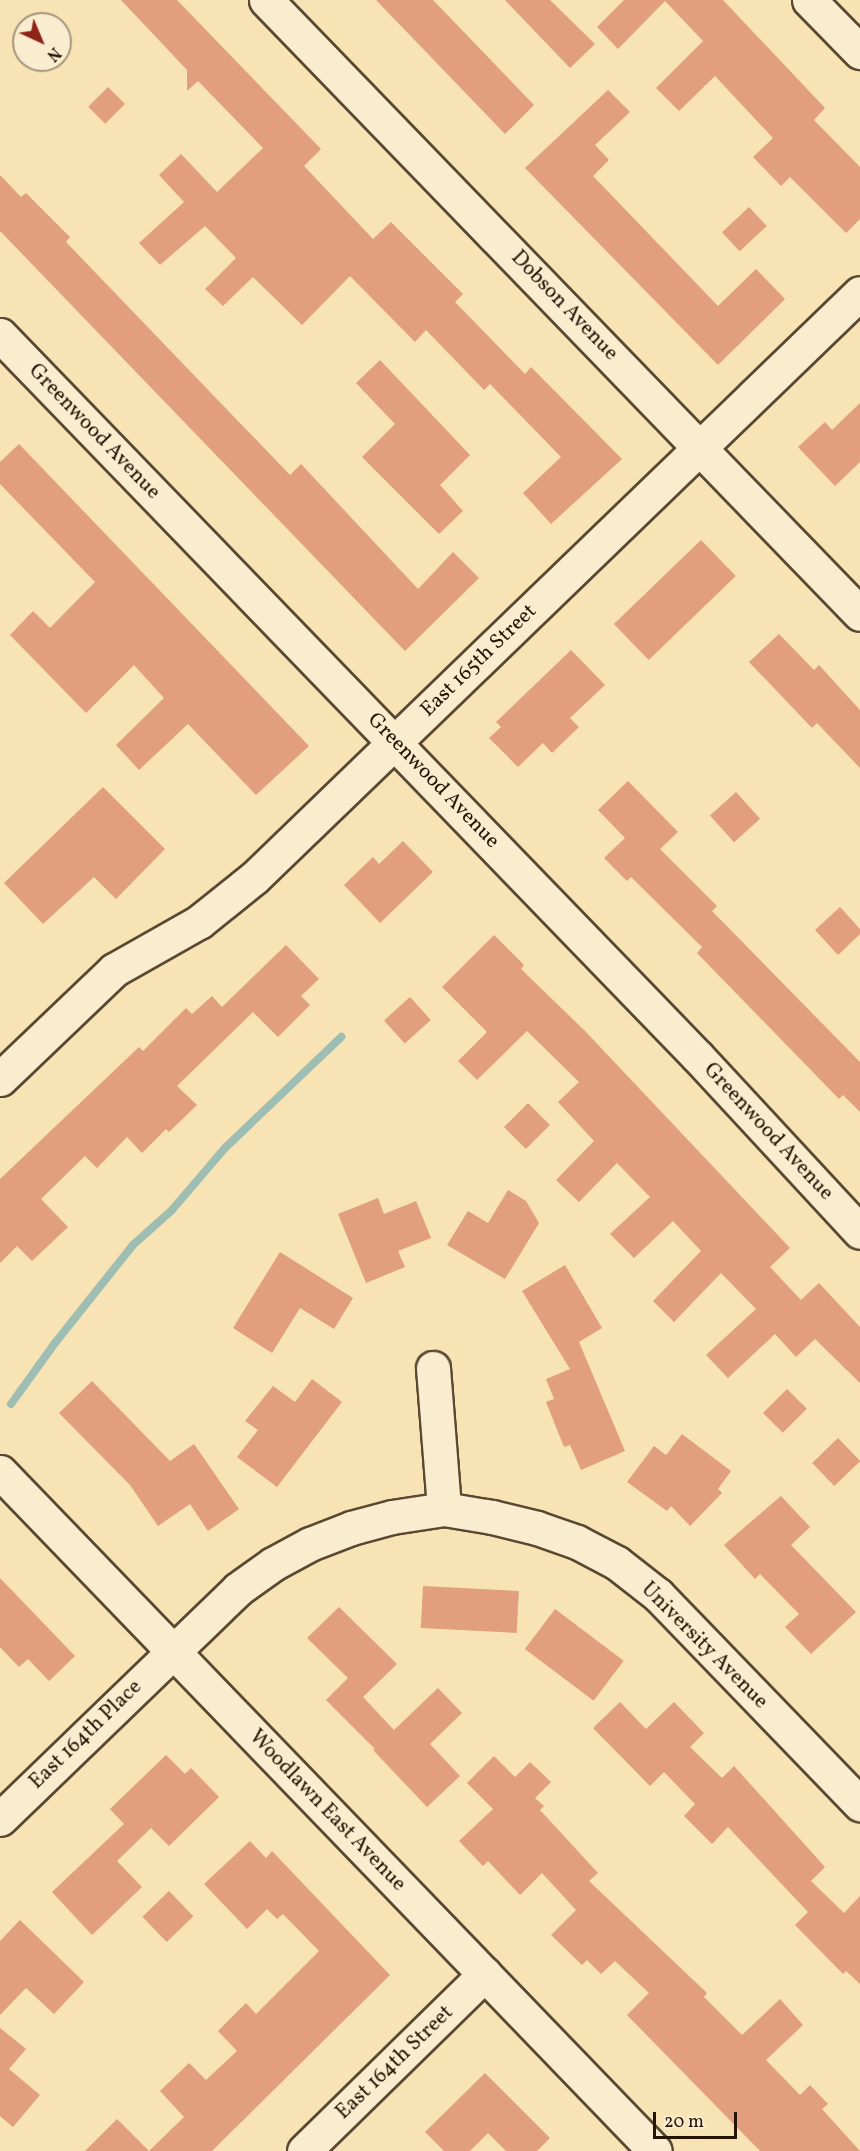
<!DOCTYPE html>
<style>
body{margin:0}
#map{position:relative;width:860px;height:2151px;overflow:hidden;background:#f8e3b5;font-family:Vollkorn,serif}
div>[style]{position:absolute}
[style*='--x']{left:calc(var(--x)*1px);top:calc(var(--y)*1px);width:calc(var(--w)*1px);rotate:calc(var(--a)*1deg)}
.stream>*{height:8px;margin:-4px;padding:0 4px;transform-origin:4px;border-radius:4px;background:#9ebdb3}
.building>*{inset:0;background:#e19f7d;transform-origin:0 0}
.roads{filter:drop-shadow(2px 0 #5a4832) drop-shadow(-2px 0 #5a4832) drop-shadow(0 2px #5a4832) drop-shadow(0 -2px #5a4832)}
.minor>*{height:33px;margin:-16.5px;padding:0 16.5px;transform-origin:16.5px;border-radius:16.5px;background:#faedcf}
span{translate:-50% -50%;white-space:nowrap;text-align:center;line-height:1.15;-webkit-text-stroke:6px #faedcf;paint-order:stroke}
.street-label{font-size:21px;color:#261406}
.north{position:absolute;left:12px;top:12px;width:60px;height:60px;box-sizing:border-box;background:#faedcf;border:2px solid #a5967f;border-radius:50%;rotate:136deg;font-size:16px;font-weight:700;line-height:24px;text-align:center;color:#261406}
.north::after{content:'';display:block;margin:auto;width:21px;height:27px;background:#8f2418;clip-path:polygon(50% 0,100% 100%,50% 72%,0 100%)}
.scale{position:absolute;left:653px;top:2112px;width:84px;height:27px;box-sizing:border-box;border:3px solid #261406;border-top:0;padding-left:8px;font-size:18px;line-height:21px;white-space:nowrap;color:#261406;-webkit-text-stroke:4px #faedcf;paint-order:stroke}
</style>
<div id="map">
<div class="stream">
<div style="--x:11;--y:1404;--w:75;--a:-54.2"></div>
<div style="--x:55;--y:1343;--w:125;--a:-51.5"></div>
<div style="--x:133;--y:1245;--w:52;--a:-41.9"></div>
<div style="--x:172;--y:1210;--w:82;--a:-49.5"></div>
<div style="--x:225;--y:1148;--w:161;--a:-43.7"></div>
</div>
<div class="building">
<div style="clip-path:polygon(121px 0,177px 0,321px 149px,304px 166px,373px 239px,391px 222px,463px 294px,455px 302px,525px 374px,531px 367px,622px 459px,551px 524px,523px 493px,561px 457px,490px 384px,484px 390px,426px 330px,415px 342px,350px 276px,302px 325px,253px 277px,223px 306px,205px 289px,236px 258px,205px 226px,160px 265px,139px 243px,184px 202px,159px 175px,181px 154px,217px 192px,263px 148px,198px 81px,187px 91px,187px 70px)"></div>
<div style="clip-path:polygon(376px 0,433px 0,534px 105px,505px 134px)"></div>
<div style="clip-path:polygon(505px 0,550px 0,595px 44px,570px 68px)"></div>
<div style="clip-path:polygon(624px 0,723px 0,825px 108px,814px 120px,860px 167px,860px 219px,846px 233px,790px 177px,781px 186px,753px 157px,773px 138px,715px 76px,679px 111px,656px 88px,703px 41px,665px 1px,618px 49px,597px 27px)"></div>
<div style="left:108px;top:87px;width:24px;height:28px;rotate:45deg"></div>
<div style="clip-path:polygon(608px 90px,630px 112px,595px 145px,609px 160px,593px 176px,718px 306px,756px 269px,785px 299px,718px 365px,525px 168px)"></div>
<div style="clip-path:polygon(0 175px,21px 197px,26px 193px,70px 237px,66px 242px,290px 475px,301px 464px,418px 589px,453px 552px,479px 578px,405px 651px,0 231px)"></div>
<div style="left:749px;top:207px;width:26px;height:37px;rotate:47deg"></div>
<div style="clip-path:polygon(380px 360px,470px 455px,440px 485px,463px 511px,439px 534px,362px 457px,395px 424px,356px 383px)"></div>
<div style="clip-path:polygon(860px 403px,860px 462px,835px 486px,798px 447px,825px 422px,832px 430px)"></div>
<div style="clip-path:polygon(19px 444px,309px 746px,256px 795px,188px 724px,139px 770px,116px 745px,164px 698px,134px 665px,86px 713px,10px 635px,33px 611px,50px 628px,95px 582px,0 484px,0 462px)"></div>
<div style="left:701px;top:540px;width:50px;height:121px;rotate:46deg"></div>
<div style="clip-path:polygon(779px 634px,814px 670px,819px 665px,860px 710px,860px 768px,817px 723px,812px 728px,749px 662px)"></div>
<div style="clip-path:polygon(571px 650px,605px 685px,570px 718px,579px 727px,552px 753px,543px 743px,518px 767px,489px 738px,501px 727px,496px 722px)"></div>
<div style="clip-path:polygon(628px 781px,678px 832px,660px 849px,717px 906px,712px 911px,860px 1062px,860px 1112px,843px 1095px,839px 1099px,697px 953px,702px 947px,631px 877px,627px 881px,604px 858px,625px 838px,598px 810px)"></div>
<div style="clip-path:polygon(103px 787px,165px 849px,116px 899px,94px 877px,43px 924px,4px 883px)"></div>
<div style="left:736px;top:792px;width:36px;height:35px;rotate:48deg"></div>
<div style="clip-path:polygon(403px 841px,433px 872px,380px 923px,344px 885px,373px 857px,379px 864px)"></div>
<div style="clip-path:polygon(840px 907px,860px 929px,860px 934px,838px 955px,815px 930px)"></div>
<div style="clip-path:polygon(494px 935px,524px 965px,521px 969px,585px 1031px,790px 1248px,770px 1267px,801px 1300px,819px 1283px,860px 1327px,860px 1383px,815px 1339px,796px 1357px,775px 1334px,728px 1378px,706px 1355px,756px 1309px,721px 1273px,674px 1322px,653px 1301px,701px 1251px,673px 1221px,634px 1258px,610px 1234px,650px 1197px,617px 1163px,579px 1202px,556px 1180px,594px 1141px,558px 1102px,579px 1082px,527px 1031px,477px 1080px,458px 1061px,487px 1032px,442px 987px)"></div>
<div style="clip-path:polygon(286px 945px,319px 979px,301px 996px,310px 1005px,278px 1037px,253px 1012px,177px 1086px,197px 1105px,169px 1132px,166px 1129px,142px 1153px,127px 1137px,97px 1168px,85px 1156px,41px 1199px,68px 1227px,32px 1261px,17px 1246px,0 1263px,0 1179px,139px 1047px,143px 1051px,186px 1008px,192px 1014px,212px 996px,222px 1007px)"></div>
<div style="left:410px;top:997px;width:31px;height:35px;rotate:48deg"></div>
<div style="left:528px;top:1103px;width:31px;height:34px;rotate:45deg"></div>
<div style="clip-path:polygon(508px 1190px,526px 1201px,539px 1223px,505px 1279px,447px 1245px,468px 1211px,488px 1223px)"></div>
<div style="clip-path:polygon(378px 1198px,384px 1214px,416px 1201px,431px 1238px,398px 1251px,405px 1267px,366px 1283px,338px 1214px)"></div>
<div style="clip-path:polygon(280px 1252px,353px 1298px,334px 1329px,300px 1308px,272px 1353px,233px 1328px)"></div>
<div style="clip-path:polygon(565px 1265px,602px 1328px,579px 1342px,625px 1451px,581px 1470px,570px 1445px,564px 1447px,546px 1402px,554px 1399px,546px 1379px,570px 1369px,522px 1291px)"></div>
<div style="clip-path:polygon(312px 1379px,342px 1402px,277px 1487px,237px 1457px,258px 1430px,245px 1421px,273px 1386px,295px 1402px)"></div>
<div style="clip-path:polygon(92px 1381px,170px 1461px,194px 1444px,239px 1509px,208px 1531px,190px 1504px,158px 1526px,130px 1485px,59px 1413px)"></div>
<div style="left:787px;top:1389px;width:28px;height:34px;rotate:45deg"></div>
<div style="clip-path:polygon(682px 1434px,731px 1471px,718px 1489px,722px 1493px,690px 1526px,671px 1506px,667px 1511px,627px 1482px,654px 1446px,666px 1455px)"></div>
<div style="left:838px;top:1438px;width:32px;height:36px;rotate:46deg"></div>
<div style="clip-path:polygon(781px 1496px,810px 1527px,791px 1545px,856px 1612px,811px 1654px,785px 1627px,799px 1614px,760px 1574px,755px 1579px,724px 1545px)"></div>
<div style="clip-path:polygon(0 1578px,75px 1656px,49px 1681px,28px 1659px,19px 1667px,0 1647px)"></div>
<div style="left:423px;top:1586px;width:96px;height:42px;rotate:3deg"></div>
<div style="clip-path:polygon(339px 1607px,397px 1664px,363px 1697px,394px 1730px,438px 1688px,462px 1713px,430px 1744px,460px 1776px,427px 1807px,373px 1750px,375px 1749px,326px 1700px,348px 1678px,307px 1638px)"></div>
<div style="left:555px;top:1609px;width:86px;height:50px;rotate:37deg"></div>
<div style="clip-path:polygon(620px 1702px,646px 1729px,674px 1702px,704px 1733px,690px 1747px,722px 1778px,734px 1766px,825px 1867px,811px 1881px,844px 1913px,860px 1896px,860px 1984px,846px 1971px,843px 1974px,795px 1925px,808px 1912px,728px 1827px,712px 1844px,684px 1816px,695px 1804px,664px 1772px,650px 1786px,593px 1728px)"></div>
<div style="clip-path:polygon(166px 1755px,185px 1774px,191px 1768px,219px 1797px,169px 1846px,151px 1828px,117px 1861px,142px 1887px,92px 1935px,52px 1892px,124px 1824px,110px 1809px)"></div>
<div style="clip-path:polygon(494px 1756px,515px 1777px,530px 1762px,551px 1782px,535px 1798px,544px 1806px,540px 1810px,598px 1873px,589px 1881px,707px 1993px,704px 1997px,742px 2035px,780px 1999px,803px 2025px,766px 2060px,800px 2095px,810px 2085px,828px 2104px,822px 2109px,860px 2151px,760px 2151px,627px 2015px,649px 1993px,615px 1961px,601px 1974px,587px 1960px,582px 1965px,551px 1935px,576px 1910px,542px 1873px,520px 1895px,488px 1861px,483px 1866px,459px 1841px,493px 1809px,467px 1783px)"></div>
<div style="clip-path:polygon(250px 1841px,266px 1858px,272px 1851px,390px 1975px,212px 2151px,85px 2151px,117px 2119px,149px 2151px,184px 2117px,160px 2091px,189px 2063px,206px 2080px,237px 2051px,218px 2031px,246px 2003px,256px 2014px,319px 1951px,283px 1914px,277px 1919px,267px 1909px,247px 1929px,204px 1884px)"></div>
<div style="left:169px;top:1891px;width:35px;height:37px;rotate:46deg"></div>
<div style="clip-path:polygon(20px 1920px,84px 1982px,54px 2014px,26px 1988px,0 2015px,0 1941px)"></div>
<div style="clip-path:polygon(0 2028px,26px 2049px,9px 2069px,40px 2095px,13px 2127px,0 2116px)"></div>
<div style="clip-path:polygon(485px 2073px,550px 2138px,537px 2151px,506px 2151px,488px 2133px,470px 2151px,444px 2151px,425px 2132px)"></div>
</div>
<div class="roads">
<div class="minor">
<div style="--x:266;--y:0;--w:854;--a:45.95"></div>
<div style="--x:809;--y:0;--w:73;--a:45.6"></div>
<div style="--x:0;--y:335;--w:1004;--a:45.97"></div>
<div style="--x:698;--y:1057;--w:238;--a:47.2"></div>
<div style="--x:0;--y:1079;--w:158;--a:-43.7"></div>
<div style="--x:114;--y:970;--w:98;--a:-29.5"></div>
<div style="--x:199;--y:922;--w:70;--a:-38.7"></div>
<div style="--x:254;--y:878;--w:842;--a:-43.99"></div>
<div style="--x:433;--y:1368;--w:141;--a:85.5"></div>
<div style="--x:0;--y:1472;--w:943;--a:46.03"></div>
<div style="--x:0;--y:1819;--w:331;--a:-44"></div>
<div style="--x:238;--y:1589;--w:43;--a:-35.5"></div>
<div style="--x:273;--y:1564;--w:42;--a:-28.4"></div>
<div style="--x:310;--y:1544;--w:44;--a:-21.3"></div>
<div style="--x:351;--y:1528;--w:42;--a:-15"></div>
<div style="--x:392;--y:1517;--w:53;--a:-8.7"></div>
<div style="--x:444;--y:1509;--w:49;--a:9.5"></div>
<div style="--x:492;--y:1517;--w:46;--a:13.7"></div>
<div style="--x:537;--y:1528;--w:42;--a:19.3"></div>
<div style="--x:577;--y:1542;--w:45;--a:27.7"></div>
<div style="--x:617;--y:1563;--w:52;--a:38"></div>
<div style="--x:658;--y:1595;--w:291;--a:46"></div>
<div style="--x:304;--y:2151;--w:253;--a:-44.4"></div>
</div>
</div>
<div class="street-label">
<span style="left:564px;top:306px;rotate:46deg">Dobson Avenue</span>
<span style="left:94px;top:432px;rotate:46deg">Greenwood Avenue</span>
<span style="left:479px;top:661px;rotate:-44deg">East 165th Street</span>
<span style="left:433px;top:781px;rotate:46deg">Greenwood Avenue</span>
<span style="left:768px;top:1132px;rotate:47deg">Greenwood Avenue</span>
<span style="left:704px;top:1646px;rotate:45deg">University Avenue</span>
<span style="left:86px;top:1735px;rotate:-44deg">East 164th Place</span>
<span style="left:327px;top:1811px;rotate:46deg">Woodlawn East Avenue</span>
<span style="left:395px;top:2063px;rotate:-44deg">East 164th Street</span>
</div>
<div class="north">N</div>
<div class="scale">20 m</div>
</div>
